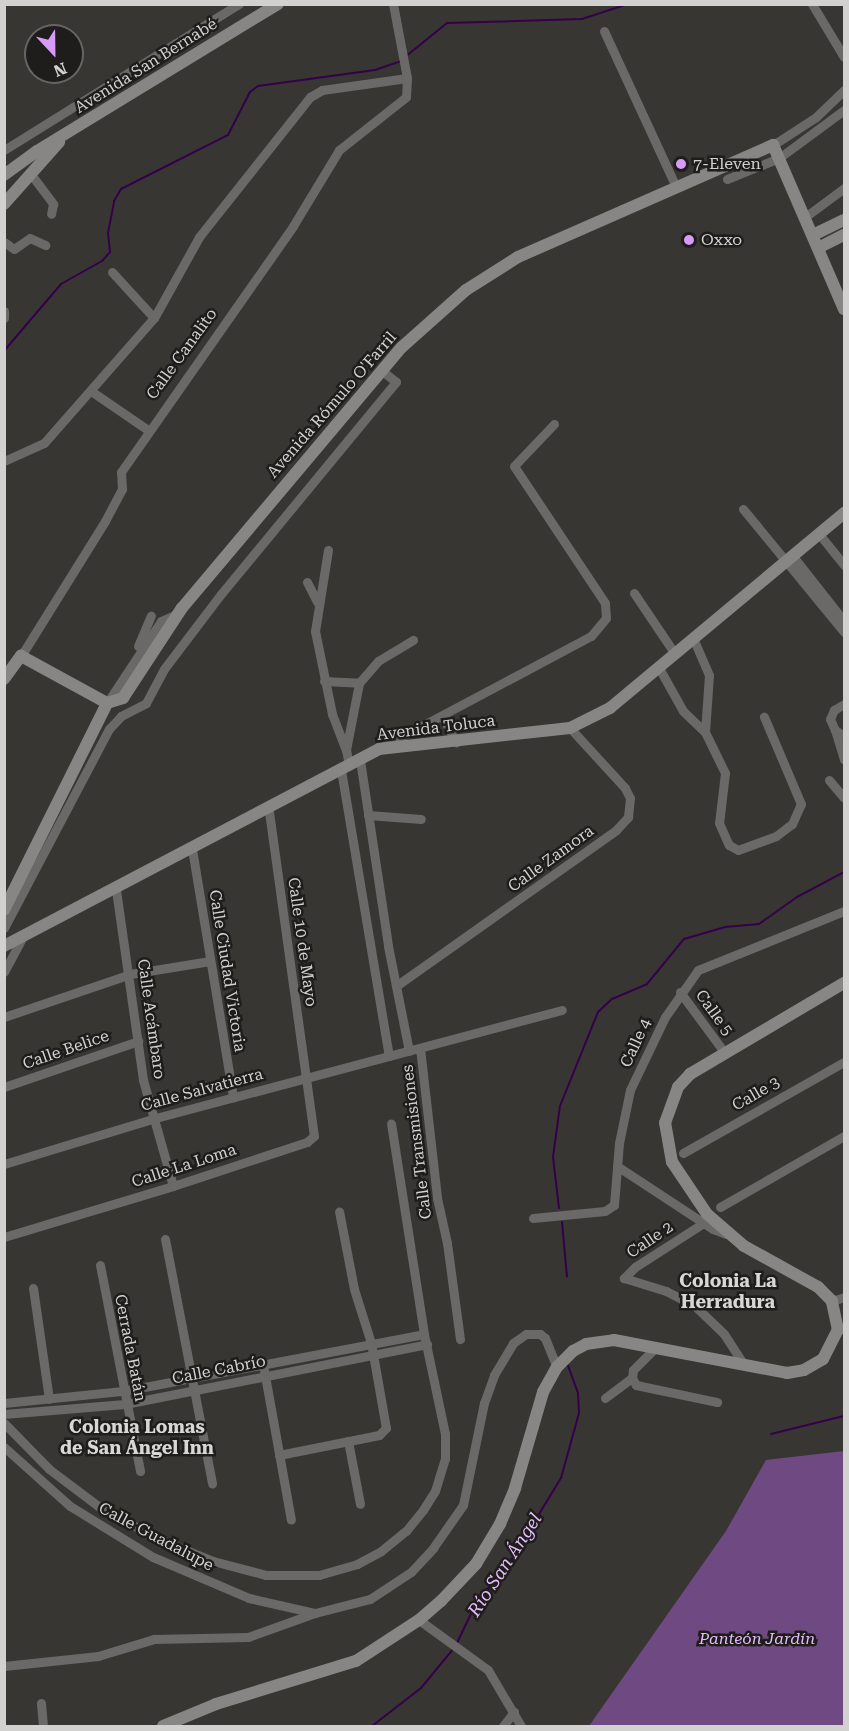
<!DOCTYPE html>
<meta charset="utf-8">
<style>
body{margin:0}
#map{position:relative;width:849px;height:1731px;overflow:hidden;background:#373633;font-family:"Roboto Serif",serif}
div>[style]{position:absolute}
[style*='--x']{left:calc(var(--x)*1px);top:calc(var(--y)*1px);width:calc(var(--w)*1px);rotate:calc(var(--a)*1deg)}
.green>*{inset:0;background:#6f4a82}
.stream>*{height:2px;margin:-1px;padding:0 1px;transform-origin:1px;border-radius:1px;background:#35004a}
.street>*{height:9px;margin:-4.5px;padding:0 4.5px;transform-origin:4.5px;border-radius:4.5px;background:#6a6968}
.secondary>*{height:12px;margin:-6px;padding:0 6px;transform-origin:6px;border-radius:6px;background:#878684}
.dots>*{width:16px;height:16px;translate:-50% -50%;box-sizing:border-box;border:3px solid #1e1d1c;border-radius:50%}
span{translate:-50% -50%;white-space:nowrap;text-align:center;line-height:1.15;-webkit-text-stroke:5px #1e1d1c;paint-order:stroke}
.street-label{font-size:16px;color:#d2d1d0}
.poi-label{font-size:16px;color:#d2d1d0}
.left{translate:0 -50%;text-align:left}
.park-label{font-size:16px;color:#e4bcfa;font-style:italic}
.neighbourhood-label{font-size:18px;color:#d9d7d3;font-weight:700}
.water-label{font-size:18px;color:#e6befc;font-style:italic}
.frame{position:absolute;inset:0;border:6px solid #d2d1d0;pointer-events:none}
.north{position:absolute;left:24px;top:24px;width:60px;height:60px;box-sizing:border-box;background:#1e1d1c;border:2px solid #666564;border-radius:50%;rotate:158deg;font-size:16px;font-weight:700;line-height:24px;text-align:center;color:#d2d1d0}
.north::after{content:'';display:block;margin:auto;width:21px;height:27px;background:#d89af8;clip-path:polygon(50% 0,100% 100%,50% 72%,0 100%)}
</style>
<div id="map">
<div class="green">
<div style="clip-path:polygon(844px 1451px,844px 1726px,589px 1726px,726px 1531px,766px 1460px)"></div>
</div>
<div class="stream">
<div style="--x:405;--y:57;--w:54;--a:-39"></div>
<div style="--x:447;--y:23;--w:135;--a:-1.7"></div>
<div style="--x:582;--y:19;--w:48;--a:-18.1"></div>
<div style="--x:4;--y:351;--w:88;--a:-49.6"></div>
<div style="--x:61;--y:284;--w:47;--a:-29.3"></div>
<div style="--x:102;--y:261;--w:12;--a:-48"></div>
<div style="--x:110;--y:252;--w:19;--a:-96"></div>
<div style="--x:108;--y:233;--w:33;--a:-79"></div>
<div style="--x:114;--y:201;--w:14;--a:-60"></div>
<div style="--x:121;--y:189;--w:120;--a:-26.8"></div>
<div style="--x:228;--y:135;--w:48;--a:-62.9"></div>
<div style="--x:250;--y:92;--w:10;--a:-37"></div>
<div style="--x:258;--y:86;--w:118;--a:-7.8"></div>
<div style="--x:375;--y:70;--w:28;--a:-19"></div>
<div style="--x:559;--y:1208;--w:51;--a:-96.7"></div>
<div style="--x:553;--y:1157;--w:51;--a:-82.2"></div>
<div style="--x:560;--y:1106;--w:101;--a:-68"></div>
<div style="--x:598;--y:1012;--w:19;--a:-43"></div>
<div style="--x:612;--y:999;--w:38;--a:-23"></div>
<div style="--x:647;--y:984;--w:58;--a:-50.6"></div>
<div style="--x:684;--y:939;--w:43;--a:-16.3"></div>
<div style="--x:725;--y:927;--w:34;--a:-5"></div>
<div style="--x:759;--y:924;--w:47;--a:-35.4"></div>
<div style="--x:797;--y:897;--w:53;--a:-28"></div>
<div style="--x:562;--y:1222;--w:55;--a:84.8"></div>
<div style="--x:771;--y:1434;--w:75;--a:-13.9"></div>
<div style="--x:457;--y:1643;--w:49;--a:-64.5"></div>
<div style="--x:478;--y:1599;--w:40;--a:-47"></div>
<div style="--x:505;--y:1570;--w:108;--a:-58.7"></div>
<div style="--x:561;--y:1478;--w:67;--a:-74.5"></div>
<div style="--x:579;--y:1413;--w:20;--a:-93"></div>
<div style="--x:578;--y:1393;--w:29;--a:-110"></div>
<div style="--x:372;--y:1726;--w:62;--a:-37.8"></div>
<div style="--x:421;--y:1688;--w:52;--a:-50.5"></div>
</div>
<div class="street">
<div style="--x:812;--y:4;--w:62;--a:58.9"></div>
<div style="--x:604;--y:31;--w:172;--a:65.2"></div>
<div style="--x:773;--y:145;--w:51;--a:-33.1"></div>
<div style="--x:816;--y:117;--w:39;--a:-44"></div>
<div style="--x:4;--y:150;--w:277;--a:-31.9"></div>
<div style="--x:30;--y:173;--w:39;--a:53"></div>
<div style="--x:53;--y:204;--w:10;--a:101"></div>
<div style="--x:727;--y:179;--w:56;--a:-22"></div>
<div style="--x:779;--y:158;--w:81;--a:-36.4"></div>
<div style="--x:805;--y:217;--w:49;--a:-36.6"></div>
<div style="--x:4;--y:242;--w:12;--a:35"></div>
<div style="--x:14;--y:249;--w:19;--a:-35"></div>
<div style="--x:30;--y:238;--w:17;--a:25"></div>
<div style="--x:112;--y:272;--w:62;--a:47.6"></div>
<div style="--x:4;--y:311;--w:7;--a:90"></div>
<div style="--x:91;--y:391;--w:69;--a:34.4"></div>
<div style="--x:4;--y:461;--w:44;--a:-24.2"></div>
<div style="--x:44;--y:443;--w:167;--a:-48.7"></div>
<div style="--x:154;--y:318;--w:93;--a:-60.9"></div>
<div style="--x:199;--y:237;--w:179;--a:-51.6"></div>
<div style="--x:310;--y:97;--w:14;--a:-30"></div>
<div style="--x:322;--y:90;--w:86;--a:-8"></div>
<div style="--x:743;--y:509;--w:159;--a:50.6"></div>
<div style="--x:819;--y:534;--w:40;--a:51"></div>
<div style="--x:328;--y:550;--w:82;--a:99.1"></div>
<div style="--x:315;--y:631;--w:85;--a:78.4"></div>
<div style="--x:332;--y:714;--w:39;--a:69"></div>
<div style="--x:792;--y:555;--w:84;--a:51.8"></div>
<div style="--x:307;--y:582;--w:22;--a:63"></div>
<div style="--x:634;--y:593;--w:73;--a:56.1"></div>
<div style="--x:693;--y:638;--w:40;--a:66.6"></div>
<div style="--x:709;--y:675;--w:57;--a:94"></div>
<div style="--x:138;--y:646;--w:33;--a:-67"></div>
<div style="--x:21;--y:656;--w:159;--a:-58.1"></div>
<div style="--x:105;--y:521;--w:36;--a:-62"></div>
<div style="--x:122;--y:489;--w:17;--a:-93"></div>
<div style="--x:121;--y:472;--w:300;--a:-55"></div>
<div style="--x:293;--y:226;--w:89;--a:-58.8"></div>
<div style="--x:339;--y:150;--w:85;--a:-38.3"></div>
<div style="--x:406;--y:97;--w:19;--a:-87"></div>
<div style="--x:407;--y:78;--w:75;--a:-100.7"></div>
<div style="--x:659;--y:668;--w:49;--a:60.8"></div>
<div style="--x:683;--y:711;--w:30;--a:44"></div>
<div style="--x:705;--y:732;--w:46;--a:64"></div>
<div style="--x:725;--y:773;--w:50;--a:96.8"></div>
<div style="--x:719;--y:823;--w:24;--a:66"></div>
<div style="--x:729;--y:845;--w:10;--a:29"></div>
<div style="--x:738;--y:850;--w:40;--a:-20.2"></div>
<div style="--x:776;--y:836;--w:20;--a:-37"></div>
<div style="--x:792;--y:824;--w:22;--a:-66"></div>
<div style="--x:801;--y:804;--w:95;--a:-113"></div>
<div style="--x:324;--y:681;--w:35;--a:3"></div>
<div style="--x:107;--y:703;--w:98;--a:-56.6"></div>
<div style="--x:161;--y:621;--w:20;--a:-24"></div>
<div style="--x:844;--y:704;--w:12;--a:149"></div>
<div style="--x:834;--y:710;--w:10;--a:114"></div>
<div style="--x:830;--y:719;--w:12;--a:66"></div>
<div style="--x:835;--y:730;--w:11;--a:34"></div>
<div style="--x:442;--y:716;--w:30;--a:62"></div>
<div style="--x:835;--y:730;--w:31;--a:73"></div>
<div style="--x:384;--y:746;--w:234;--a:-28"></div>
<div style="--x:591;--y:636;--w:23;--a:-50"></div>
<div style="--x:606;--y:618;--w:15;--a:-94"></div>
<div style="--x:605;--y:603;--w:164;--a:-123.6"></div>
<div style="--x:514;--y:466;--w:58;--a:-46.4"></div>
<div style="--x:360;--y:760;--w:188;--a:81.4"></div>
<div style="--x:388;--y:946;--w:107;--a:78.7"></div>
<div style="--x:349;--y:765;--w:15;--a:-101"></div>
<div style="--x:346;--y:750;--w:68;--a:-79"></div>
<div style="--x:359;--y:683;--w:29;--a:-49"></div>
<div style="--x:378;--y:661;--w:41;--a:-31"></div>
<div style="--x:341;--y:770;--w:290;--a:80.5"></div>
<div style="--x:829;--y:780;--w:23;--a:50"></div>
<div style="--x:368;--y:815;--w:53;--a:4.3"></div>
<div style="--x:192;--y:849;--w:252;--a:80.6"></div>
<div style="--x:116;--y:890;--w:192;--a:81.9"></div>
<div style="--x:143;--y:1080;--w:110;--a:74.2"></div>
<div style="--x:4;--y:928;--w:225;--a:-62.2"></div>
<div style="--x:109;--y:729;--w:18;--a:-47"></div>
<div style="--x:121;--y:716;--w:28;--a:-27"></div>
<div style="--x:146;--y:703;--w:38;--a:-62"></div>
<div style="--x:164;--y:669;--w:94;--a:-52.8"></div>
<div style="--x:221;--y:594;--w:275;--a:-50.5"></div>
<div style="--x:396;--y:382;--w:19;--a:-141"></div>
<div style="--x:4;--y:972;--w:38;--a:-62"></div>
<div style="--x:396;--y:986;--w:270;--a:-35.3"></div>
<div style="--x:616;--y:830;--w:18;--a:-47"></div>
<div style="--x:628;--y:817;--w:19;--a:-84"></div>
<div style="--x:630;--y:798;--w:11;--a:-117"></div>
<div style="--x:625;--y:788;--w:81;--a:-132.5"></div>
<div style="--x:680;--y:992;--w:74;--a:53.7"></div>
<div style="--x:4;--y:1017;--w:133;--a:-18.8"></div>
<div style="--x:130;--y:974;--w:81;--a:-9.2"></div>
<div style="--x:420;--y:1048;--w:151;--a:83.5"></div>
<div style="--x:437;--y:1198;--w:46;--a:77.5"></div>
<div style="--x:447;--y:1243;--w:97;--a:82.3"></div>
<div style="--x:4;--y:1087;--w:142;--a:-18.9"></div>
<div style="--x:683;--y:1153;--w:185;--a:-29.5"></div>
<div style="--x:4;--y:1164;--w:155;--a:-16.9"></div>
<div style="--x:152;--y:1119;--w:424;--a:-14.9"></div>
<div style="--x:617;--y:1166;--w:115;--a:33.3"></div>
<div style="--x:713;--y:1229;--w:14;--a:21"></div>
<div style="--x:720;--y:1207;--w:143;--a:-29.8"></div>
<div style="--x:533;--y:1218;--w:72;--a:-5.6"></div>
<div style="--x:605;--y:1211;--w:11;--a:-34"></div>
<div style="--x:614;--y:1205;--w:62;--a:-85.4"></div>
<div style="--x:619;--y:1143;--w:54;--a:-78.3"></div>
<div style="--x:630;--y:1090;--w:81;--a:-64.4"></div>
<div style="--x:665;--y:1017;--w:57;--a:-54.9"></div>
<div style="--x:698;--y:970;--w:157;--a:-22"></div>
<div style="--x:705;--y:1222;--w:83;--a:147.3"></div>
<div style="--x:635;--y:1267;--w:16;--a:135"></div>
<div style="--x:624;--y:1278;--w:44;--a:17.2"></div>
<div style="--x:666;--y:1291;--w:33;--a:27"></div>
<div style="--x:695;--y:1306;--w:40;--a:44"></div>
<div style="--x:724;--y:1334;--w:38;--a:57"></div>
<div style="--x:4;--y:1237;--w:177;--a:-16.8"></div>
<div style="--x:173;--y:1186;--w:141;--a:-18.2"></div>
<div style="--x:307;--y:1142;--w:9;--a:-41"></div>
<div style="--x:314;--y:1136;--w:329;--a:-97.9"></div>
<div style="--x:165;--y:1239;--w:249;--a:79.1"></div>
<div style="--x:100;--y:1265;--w:210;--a:79"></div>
<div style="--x:33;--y:1288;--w:112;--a:81.8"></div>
<div style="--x:832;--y:1301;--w:13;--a:-18"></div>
<div style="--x:654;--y:1349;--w:30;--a:135"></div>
<div style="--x:633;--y:1370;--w:8;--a:97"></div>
<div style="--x:632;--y:1378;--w:8;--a:60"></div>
<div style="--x:636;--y:1385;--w:83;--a:11.9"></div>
<div style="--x:264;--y:1370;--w:152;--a:79.8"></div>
<div style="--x:605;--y:1398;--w:34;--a:-37"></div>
<div style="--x:4;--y:1403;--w:120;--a:-5.8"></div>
<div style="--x:123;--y:1391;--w:306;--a:-10.7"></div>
<div style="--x:4;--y:1414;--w:121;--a:-4.7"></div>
<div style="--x:125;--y:1404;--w:308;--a:-11.2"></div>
<div style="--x:4;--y:1423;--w:64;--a:45.6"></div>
<div style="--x:49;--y:1469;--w:65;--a:36.9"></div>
<div style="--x:101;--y:1508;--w:66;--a:28.1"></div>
<div style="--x:159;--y:1539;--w:58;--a:22.2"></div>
<div style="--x:213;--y:1561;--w:55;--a:14.8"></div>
<div style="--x:266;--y:1575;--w:53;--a:0"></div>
<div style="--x:319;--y:1575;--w:40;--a:-16"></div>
<div style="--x:357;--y:1564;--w:27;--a:-28"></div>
<div style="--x:381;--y:1551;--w:32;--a:-39"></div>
<div style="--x:406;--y:1531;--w:27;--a:-51"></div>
<div style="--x:423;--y:1510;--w:22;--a:-58"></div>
<div style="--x:435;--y:1491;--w:34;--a:-73"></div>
<div style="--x:445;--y:1459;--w:25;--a:-90"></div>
<div style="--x:445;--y:1434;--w:102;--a:-101.9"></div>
<div style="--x:424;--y:1334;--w:213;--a:-98.9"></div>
<div style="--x:348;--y:1441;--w:64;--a:79.2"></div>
<div style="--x:4;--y:1447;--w:89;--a:41.8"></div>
<div style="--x:70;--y:1506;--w:97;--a:31.6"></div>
<div style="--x:153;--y:1557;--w:104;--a:23.1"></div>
<div style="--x:249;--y:1598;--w:68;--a:12.8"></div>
<div style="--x:315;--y:1613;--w:57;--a:-14.3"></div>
<div style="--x:370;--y:1599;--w:49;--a:-33.4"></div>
<div style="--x:411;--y:1572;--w:33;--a:-47"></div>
<div style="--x:433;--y:1548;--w:52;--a:-55.1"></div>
<div style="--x:463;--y:1505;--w:104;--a:-78.4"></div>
<div style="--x:484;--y:1403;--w:30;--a:-70"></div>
<div style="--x:494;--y:1375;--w:37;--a:-59"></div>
<div style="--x:513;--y:1343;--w:16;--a:-35"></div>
<div style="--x:526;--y:1334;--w:14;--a:0"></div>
<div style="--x:540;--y:1334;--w:6;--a:39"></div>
<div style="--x:545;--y:1338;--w:31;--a:68"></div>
<div style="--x:279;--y:1455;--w:102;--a:-11.3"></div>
<div style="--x:379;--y:1435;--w:10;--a:-45"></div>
<div style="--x:386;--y:1428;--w:86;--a:-100"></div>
<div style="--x:371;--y:1343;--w:57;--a:-107.5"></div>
<div style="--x:354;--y:1289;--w:79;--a:-100.9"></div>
<div style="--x:419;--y:1620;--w:85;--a:35.9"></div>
<div style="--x:488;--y:1670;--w:65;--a:59.5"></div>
<div style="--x:4;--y:1666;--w:95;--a:-6.1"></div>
<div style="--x:98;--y:1656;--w:59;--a:-16.9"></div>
<div style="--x:154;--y:1639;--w:94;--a:-1.2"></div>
<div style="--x:248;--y:1637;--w:71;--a:-19.7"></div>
<div style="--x:41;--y:1703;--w:23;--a:85"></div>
<div style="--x:503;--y:1726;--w:18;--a:-52"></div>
</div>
<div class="secondary">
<div style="--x:4;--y:175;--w:41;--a:-36"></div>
<div style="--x:37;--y:151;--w:282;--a:-31.4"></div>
<div style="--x:4;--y:204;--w:83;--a:-48.4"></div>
<div style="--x:813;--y:235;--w:34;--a:-26"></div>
<div style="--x:818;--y:248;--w:29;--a:-27"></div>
<div style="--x:4;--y:679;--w:29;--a:-54"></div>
<div style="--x:21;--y:656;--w:98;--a:28.7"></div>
<div style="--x:107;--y:703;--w:17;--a:-17"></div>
<div style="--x:123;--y:698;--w:108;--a:-56.8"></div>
<div style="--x:182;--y:608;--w:341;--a:-49.9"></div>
<div style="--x:402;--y:347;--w:86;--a:-41.7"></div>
<div style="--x:466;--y:290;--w:62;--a:-32.4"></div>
<div style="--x:518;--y:257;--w:279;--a:-23.7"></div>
<div style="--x:773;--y:145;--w:179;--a:66.6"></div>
<div style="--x:4;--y:910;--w:231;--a:-63.5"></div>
<div style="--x:4;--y:946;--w:424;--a:-27.7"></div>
<div style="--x:379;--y:749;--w:192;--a:-6.3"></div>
<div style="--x:570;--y:728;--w:45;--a:-26.6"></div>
<div style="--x:610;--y:708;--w:305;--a:-39.8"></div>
<div style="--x:163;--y:1726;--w:57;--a:-22.5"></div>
<div style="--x:216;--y:1704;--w:146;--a:-17.1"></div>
<div style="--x:356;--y:1661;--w:75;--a:-33.1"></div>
<div style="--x:419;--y:1620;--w:29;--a:-41"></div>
<div style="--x:441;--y:1601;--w:51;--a:-46.6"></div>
<div style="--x:476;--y:1564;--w:47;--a:-59"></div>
<div style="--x:500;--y:1524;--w:39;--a:-67"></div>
<div style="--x:515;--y:1488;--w:100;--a:-73.7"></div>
<div style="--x:543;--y:1392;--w:29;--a:-61"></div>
<div style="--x:557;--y:1367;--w:23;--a:-45"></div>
<div style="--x:573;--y:1351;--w:15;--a:-28"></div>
<div style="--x:586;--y:1344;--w:28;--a:-8"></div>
<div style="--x:614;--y:1340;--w:176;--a:10.8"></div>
<div style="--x:787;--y:1373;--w:17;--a:-10"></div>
<div style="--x:804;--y:1370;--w:22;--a:-30"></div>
<div style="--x:823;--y:1359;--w:33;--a:-63"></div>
<div style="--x:838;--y:1330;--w:30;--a:-102"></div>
<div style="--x:832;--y:1301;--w:20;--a:-135"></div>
<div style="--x:818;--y:1287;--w:85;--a:-151"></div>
<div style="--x:744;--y:1246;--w:49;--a:-139.1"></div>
<div style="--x:707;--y:1214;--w:63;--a:-123.9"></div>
<div style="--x:672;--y:1162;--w:40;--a:-100"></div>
<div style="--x:665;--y:1123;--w:38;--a:-70"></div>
<div style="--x:678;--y:1087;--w:18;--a:-47"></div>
<div style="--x:690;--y:1074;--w:179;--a:-30.6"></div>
</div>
<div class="dots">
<div style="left:681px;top:164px;background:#d89af8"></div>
<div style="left:689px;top:240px;background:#d89af8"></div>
</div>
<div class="street-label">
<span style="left:146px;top:66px;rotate:-32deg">Avenida San Bernabé</span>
<span style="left:182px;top:354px;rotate:-54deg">Calle Canalito</span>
<span style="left:332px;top:405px;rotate:-49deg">Avenida Rómulo O'Farril</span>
<span style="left:436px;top:728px;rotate:-7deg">Avenida Toluca</span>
<span style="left:551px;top:859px;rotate:-36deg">Calle Zamora</span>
<span style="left:302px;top:942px;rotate:82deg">Calle 10 de Mayo</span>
<span style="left:227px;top:971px;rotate:81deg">Calle Ciudad Victoria</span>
<span style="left:714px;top:1013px;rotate:54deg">Calle 5</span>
<span style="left:151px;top:1019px;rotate:82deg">Calle Acámbaro</span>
<span style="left:636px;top:1043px;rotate:-65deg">Calle 4</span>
<span style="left:66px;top:1050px;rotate:-19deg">Calle Belice</span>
<span style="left:202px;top:1090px;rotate:-15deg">Calle Salvatierra</span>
<span style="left:756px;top:1094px;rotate:-30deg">Calle 3</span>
<span style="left:417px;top:1142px;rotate:-97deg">Calle Transmisiones</span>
<span style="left:184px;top:1166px;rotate:-18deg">Calle La Loma</span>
<span style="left:650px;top:1240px;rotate:-34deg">Calle 2</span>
<span style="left:130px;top:1348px;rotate:79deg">Cerrada Batán</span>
<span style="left:219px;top:1370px;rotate:-11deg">Calle Cabrío</span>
<span style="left:156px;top:1537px;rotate:28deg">Calle Guadalupe</span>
</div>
<div class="poi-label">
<span class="left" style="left:693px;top:164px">7-Eleven</span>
<span class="left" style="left:701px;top:240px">Oxxo</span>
</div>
<div class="park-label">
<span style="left:757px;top:1639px">Panteón Jardín</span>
</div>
<div class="neighbourhood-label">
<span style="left:728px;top:1292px">Colonia La<br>Herradura</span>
<span style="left:137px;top:1438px">Colonia Lomas<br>de San Ángel Inn</span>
</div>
<div class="water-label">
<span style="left:505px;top:1565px;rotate:-57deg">Río San Ángel</span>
</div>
<div class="frame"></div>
<div class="north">N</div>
</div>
